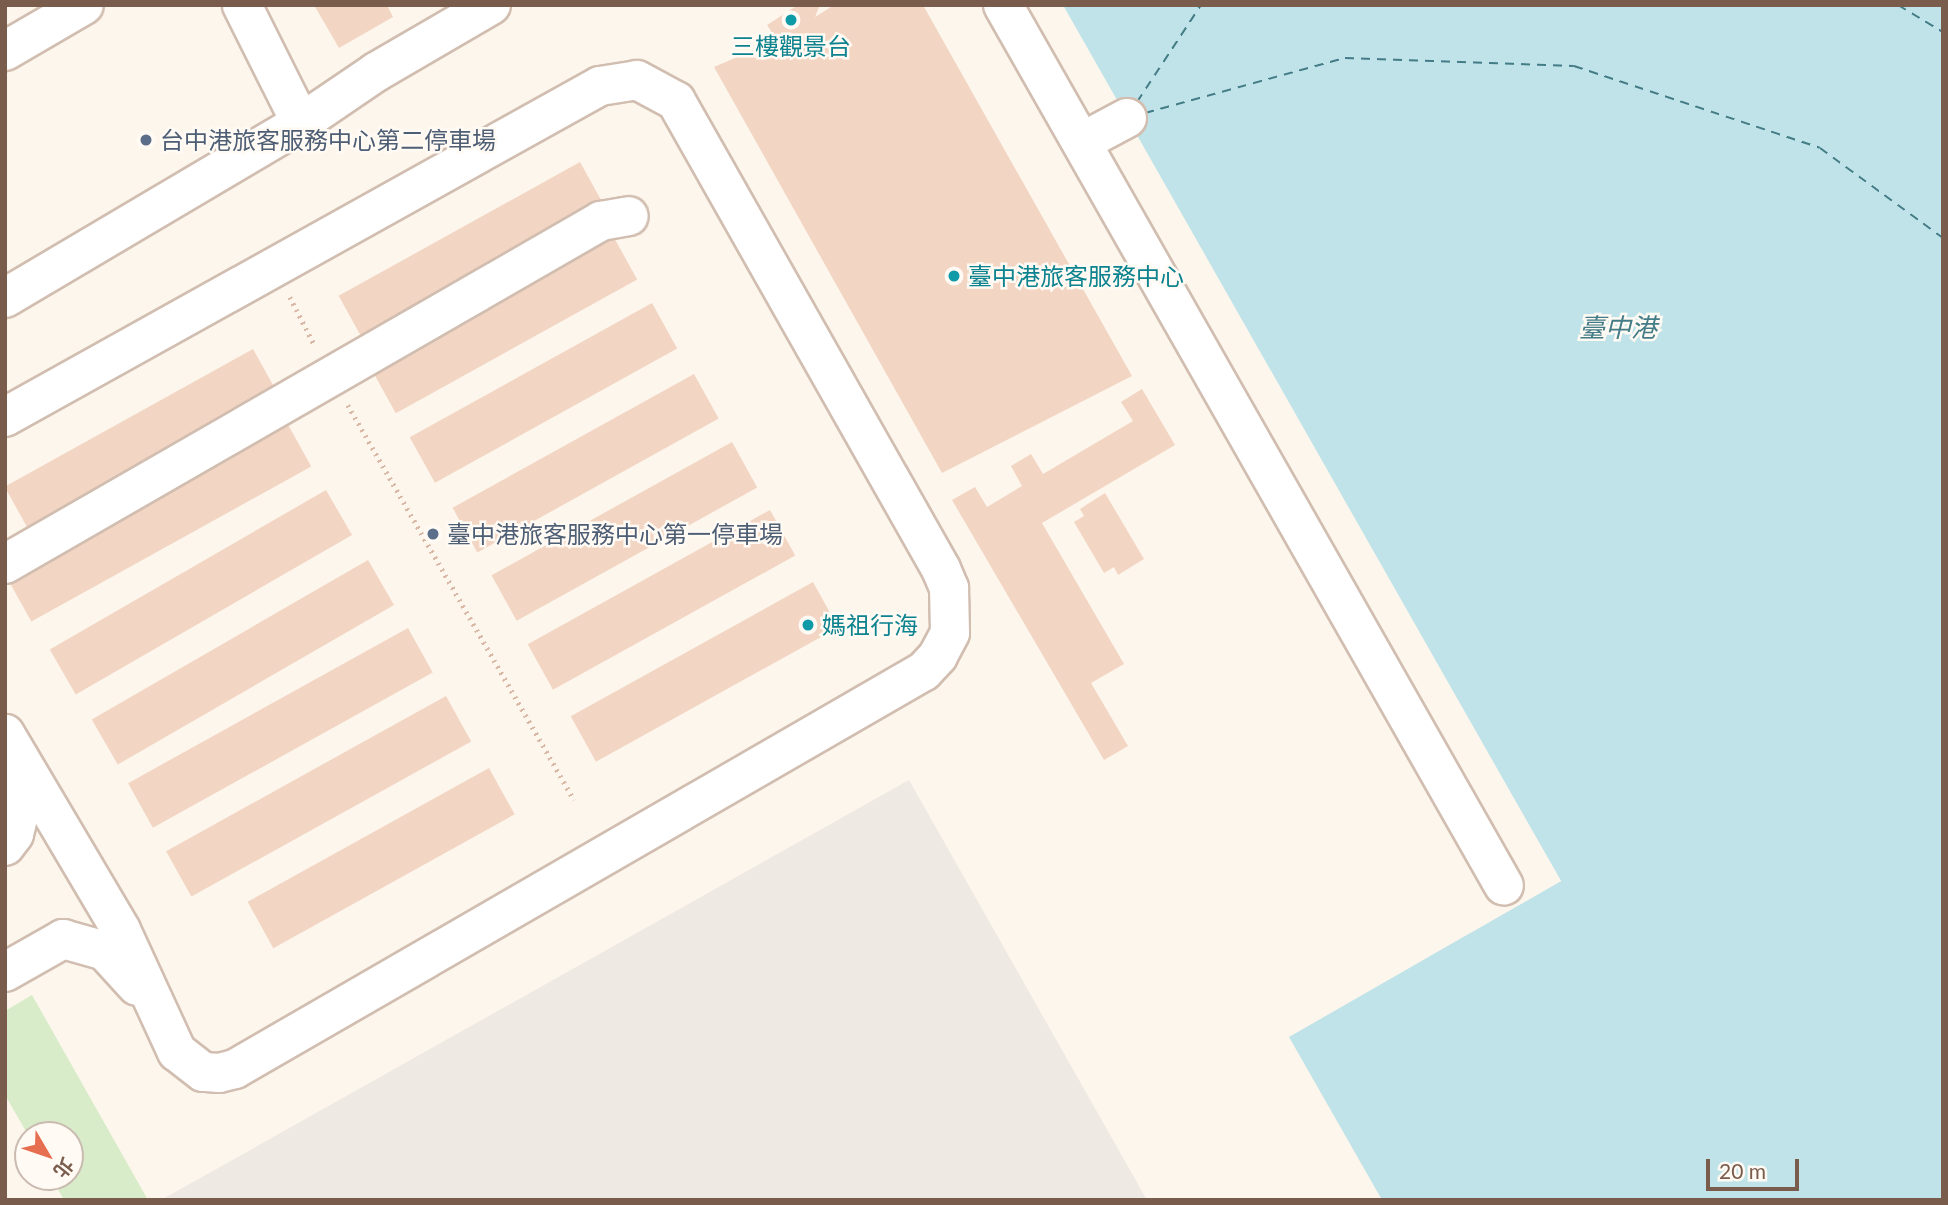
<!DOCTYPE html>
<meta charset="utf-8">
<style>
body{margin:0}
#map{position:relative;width:1948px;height:1205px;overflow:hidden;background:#fdf6ec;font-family:Lato,"Noto Sans TC",sans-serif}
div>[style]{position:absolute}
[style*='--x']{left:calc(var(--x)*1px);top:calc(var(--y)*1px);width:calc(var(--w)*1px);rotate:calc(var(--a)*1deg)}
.industrial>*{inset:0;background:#efe9e4}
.green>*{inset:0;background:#d8ecc9}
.water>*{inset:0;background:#bfe3e8}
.pier>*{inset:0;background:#fdf6ec}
.ferry>*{height:2px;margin-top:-1px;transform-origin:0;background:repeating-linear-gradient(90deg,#437c86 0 9px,transparent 0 16px)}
.building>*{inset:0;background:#f3d5c3;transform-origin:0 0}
.path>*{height:4.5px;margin-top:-2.25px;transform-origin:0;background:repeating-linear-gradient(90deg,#d9b8a5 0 2px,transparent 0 7px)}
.roads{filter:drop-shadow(2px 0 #d1beb0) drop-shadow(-2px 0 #d1beb0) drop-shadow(0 2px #d1beb0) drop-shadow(0 -2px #d1beb0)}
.minor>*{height:38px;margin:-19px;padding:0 19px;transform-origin:19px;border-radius:19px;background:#fff}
.dots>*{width:19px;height:19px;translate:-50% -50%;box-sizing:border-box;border:4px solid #fffaf3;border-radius:50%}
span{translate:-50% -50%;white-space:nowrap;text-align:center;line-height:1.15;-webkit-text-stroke:5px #fffaf3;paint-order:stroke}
.culture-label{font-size:24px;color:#0d838f}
.left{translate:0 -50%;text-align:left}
.service-label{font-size:24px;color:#4e5e75}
.water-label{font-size:26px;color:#437c86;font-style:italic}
.frame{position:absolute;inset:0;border:7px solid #7a5c4d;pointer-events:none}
.north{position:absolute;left:14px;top:1121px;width:70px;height:70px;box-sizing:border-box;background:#fffaf3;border:2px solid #cabbb1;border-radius:50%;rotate:129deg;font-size:19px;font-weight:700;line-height:28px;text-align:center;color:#7a5c4d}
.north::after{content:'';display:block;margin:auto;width:24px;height:32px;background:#e76f51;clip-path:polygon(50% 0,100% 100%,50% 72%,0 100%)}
.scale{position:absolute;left:1706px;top:1159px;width:93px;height:32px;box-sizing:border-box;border:4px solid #7a5c4d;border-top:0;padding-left:9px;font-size:21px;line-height:24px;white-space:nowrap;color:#7a5c4d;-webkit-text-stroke:5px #fffaf3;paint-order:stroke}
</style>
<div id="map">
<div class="industrial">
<div style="clip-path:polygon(909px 780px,1147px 1200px,161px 1200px)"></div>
</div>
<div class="green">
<div style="clip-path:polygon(32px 995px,148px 1200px,64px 1200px,51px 1177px,70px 1177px,70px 1135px,28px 1135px,5px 1095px,5px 1011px)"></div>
</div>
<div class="water">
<div style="clip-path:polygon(1063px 5px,1943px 5px,1943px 1200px,1382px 1200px,1289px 1037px,1561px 881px)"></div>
</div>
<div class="pier">
<div style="clip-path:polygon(1059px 5px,1561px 881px,1465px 936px,1556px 880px)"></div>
</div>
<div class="ferry">
<div style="--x:1898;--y:5;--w:52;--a:31"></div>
<div style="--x:1137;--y:102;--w:116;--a:-56.6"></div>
<div style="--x:1145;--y:113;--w:207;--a:-15.4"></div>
<div style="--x:1345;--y:58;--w:229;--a:2"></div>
<div style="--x:1574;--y:66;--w:259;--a:18.4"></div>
<div style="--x:1820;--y:148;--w:152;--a:36.2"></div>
</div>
<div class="building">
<div style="clip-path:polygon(314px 5px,387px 5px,393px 17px,339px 48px)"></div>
<div style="clip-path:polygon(798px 5px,820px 5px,815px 17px,834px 5px,923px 5px,1132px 376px,942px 473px,714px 67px,777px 40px,767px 25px)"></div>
<div style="left:580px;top:162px;width:52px;height:276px;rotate:61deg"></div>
<div style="left:612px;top:234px;width:52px;height:276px;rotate:61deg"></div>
<div style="left:652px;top:303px;width:52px;height:277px;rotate:61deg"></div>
<div style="left:253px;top:349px;width:53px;height:284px;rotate:61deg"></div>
<div style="left:694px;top:374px;width:51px;height:276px;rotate:61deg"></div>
<div style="clip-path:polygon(1142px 389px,1175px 445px,1042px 523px,1124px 664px,1091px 683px,1128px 746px,1104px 760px,952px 500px,975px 487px,987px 507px,1022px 486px,1011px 466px,1031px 454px,1043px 474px,1133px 421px,1121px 402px)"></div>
<div style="left:286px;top:421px;width:52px;height:320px;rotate:61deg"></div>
<div style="left:732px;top:442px;width:52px;height:275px;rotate:61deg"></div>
<div style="left:326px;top:490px;width:52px;height:319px;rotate:60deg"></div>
<div style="clip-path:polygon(1105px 493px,1144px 559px,1118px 575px,1114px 567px,1104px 573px,1074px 522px,1084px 516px,1080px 509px)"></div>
<div style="left:770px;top:510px;width:52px;height:277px;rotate:61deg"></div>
<div style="left:368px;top:560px;width:52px;height:319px;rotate:60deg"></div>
<div style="left:813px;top:582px;width:52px;height:277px;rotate:61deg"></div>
<div style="left:408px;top:628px;width:51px;height:320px;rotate:61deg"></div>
<div style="left:446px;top:696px;width:52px;height:320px;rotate:61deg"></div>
<div style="left:489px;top:768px;width:53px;height:276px;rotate:61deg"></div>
</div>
<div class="path">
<div style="--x:290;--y:297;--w:55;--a:63"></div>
<div style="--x:348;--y:405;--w:455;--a:60.2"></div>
</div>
<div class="roads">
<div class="minor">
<div style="--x:1003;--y:5;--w:1013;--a:60.37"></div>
<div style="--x:5;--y:51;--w:91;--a:-30.2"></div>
<div style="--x:301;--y:123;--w:91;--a:-34.2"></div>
<div style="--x:376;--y:72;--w:133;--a:-30.2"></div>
<div style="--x:1082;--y:142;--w:51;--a:-28.1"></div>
<div style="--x:5;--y:298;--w:344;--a:-30.6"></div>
<div style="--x:301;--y:123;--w:132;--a:-116.6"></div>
<div style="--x:5;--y:417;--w:681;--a:-29.09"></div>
<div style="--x:600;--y:86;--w:37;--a:-9"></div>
<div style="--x:637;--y:80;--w:44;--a:28.3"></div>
<div style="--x:676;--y:101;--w:538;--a:60.48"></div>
<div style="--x:941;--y:569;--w:21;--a:67"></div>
<div style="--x:949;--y:588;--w:45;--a:88.7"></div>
<div style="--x:950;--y:633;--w:26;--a:118"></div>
<div style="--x:938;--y:656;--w:21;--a:133"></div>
<div style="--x:924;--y:671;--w:796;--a:149.99"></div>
<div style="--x:235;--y:1069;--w:16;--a:166"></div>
<div style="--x:219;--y:1073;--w:16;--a:-176"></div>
<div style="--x:203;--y:1072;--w:33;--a:-142"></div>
<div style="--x:177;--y:1052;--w:134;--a:-114.7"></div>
<div style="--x:121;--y:930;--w:228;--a:-120.6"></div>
<div style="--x:5;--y:564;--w:688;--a:-29.92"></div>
<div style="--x:601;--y:221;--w:28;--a:-10"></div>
<div style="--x:5;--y:846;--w:15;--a:-53"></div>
<div style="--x:14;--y:834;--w:29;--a:-76"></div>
<div style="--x:21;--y:806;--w:46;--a:-105.3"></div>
<div style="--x:5;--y:972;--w:67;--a:-29.6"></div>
<div style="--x:63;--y:939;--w:44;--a:15.9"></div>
<div style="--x:105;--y:951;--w:47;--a:47.6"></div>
</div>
</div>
<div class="dots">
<div style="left:791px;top:20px;background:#0f9aa8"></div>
<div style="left:146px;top:140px;background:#5c6f8a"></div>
<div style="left:954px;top:276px;background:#0f9aa8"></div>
<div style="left:433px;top:534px;background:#5c6f8a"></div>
<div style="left:808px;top:625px;background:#0f9aa8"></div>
</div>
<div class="culture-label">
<span style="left:791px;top:46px">三樓觀景台</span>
<span class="left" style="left:968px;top:276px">臺中港旅客服務中心</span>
<span class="left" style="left:822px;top:625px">媽祖行海</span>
</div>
<div class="service-label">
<span class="left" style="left:160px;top:140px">台中港旅客服務中心第二停車場</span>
<span class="left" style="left:447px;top:534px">臺中港旅客服務中心第一停車場</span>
</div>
<div class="water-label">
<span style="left:1618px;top:328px">臺中港</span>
</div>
<div class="frame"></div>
<div class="north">北</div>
<div class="scale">20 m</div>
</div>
